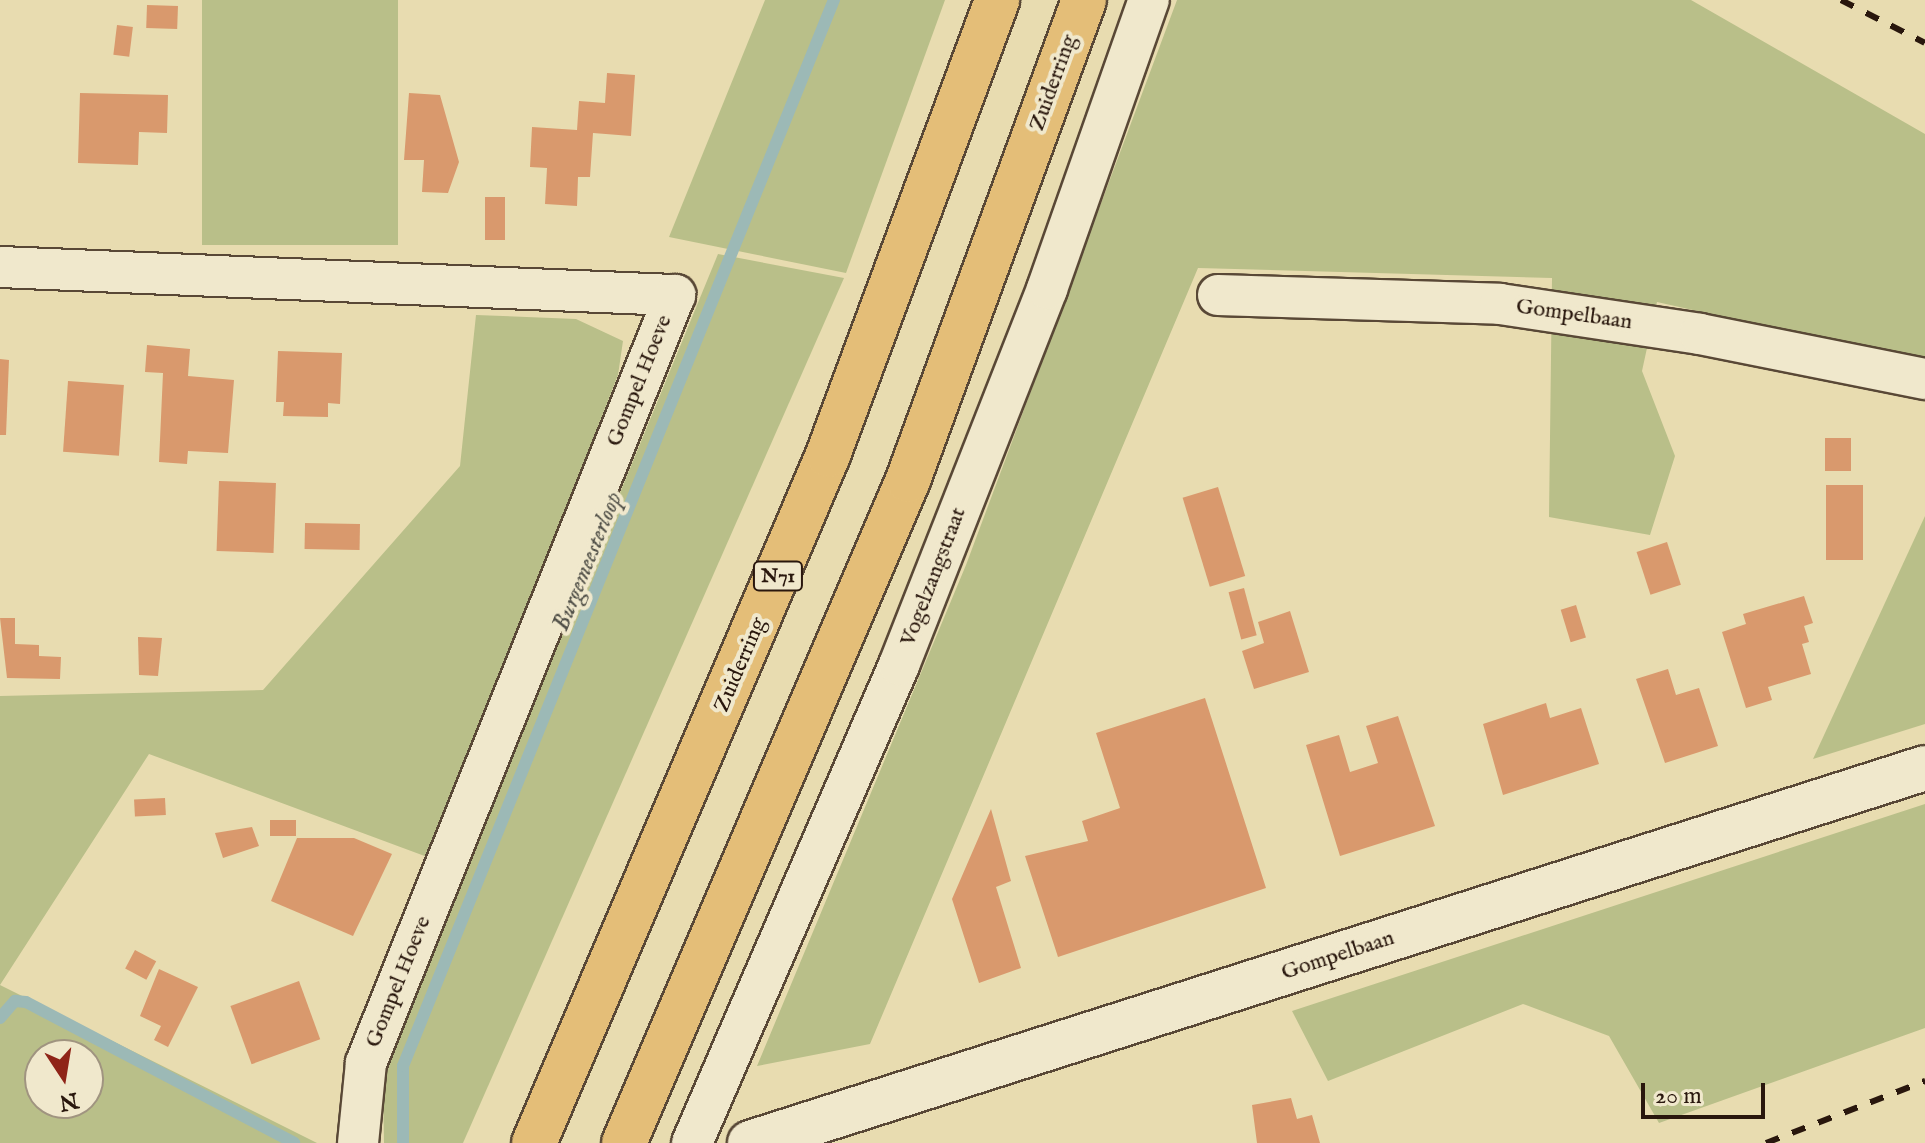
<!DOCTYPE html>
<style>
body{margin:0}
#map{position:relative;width:1925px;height:1143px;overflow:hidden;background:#e8dcb0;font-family:"IM FELL English",serif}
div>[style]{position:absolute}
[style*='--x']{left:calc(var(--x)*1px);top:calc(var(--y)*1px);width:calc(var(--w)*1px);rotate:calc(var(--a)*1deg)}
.green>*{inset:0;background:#b9bf89;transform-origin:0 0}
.stream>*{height:12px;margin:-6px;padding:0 6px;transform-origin:6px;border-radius:6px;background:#9cb9b6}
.building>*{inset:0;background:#d9996d;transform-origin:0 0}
.roads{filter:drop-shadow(2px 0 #594836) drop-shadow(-2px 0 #594836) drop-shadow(0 2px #594836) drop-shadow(0 -2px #594836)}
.minor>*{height:40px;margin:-20px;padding:0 20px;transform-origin:20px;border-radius:20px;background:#f0e8cc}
.tertiary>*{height:44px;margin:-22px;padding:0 22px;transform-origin:22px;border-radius:22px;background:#f0e8cc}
.trunk>*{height:44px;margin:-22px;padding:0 22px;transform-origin:22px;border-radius:22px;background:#e4be78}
.rail>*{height:6px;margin-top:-3px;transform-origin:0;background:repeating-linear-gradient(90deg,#29170d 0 14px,transparent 0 28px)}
span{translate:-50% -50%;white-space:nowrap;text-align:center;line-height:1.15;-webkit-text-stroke:8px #f0e8cc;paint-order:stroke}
.shield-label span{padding:2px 6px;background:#f0e8cc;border:2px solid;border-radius:6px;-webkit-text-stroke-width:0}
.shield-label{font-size:20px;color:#29170d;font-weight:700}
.street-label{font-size:22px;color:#29170d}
.water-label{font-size:24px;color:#515048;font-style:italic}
.north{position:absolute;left:24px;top:1039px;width:80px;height:80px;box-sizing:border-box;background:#f0e8cc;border:2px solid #a09480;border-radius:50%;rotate:168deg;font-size:22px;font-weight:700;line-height:32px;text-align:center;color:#29170d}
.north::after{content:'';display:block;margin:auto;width:28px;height:36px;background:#8f2418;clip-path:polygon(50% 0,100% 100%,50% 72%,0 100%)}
.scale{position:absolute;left:1641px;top:1083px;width:124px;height:36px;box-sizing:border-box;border:4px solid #29170d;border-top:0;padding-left:10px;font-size:24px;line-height:28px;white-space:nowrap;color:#29170d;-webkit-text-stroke:6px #f0e8cc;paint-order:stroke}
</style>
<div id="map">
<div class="green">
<div style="left:202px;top:0;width:196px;height:245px"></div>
<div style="clip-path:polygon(765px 0,945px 0,846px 273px,669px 237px)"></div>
<div style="clip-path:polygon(1177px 0,1691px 0,1925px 134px,1925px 362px,1657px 302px,1642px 371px,1675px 456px,1650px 535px,1549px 517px,1552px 278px,1198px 268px,870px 1044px,757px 1066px,966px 565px)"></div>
<div style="clip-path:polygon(718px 254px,844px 278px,463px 1143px,384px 1143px,383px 1084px,394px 1043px)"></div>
<div style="clip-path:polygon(evenodd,476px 315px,576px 319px,623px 341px,618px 375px,430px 858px,149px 754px,0 985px,317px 1143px,0 1143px,0 696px,263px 690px,460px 466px,476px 315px,40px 1055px,88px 1055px,88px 1103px,40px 1103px,40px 1055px)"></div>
<div style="clip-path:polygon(1925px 516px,1925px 724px,1813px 759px)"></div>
<div style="clip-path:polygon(1925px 804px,1925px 1028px,1659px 1123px,1609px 1036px,1523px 1004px,1328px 1081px,1292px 1011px)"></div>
</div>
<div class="stream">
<div style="--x:0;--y:1018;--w:23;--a:-49"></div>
<div style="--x:15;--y:1001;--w:11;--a:5"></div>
<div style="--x:26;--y:1002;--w:303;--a:27.7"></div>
<div style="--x:403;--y:1143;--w:77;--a:-90"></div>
<div style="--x:403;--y:1066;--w:1150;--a:-67.99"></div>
</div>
<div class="building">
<div style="left:147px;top:5px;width:31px;height:23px;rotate:2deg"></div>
<div style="left:117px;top:25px;width:16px;height:30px;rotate:7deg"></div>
<div style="clip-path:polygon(607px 73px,635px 75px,631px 136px,593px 133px,590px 177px,578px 177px,577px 206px,545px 204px,547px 168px,530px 167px,532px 127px,577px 130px,579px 101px,605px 103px)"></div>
<div style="clip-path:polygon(80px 93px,168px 95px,167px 133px,139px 132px,138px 165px,78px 163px)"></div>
<div style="clip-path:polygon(409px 93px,440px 95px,459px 162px,448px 193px,422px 192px,424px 160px,404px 160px)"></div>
<div style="left:485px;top:197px;width:20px;height:43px"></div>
<div style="clip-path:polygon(147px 345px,190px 349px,188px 376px,234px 380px,228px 453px,188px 451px,187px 464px,159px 462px,163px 373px,145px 372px)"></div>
<div style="clip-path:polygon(278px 351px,342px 353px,340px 404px,328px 403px,328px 417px,283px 416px,284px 402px,276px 402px)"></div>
<div style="clip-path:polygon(0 359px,9px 360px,6px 435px,0 435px)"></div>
<div style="left:68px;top:381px;width:56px;height:71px;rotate:4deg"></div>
<div style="left:1825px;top:438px;width:26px;height:33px"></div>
<div style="left:219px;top:481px;width:57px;height:70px;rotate:2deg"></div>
<div style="left:1826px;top:485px;width:37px;height:75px"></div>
<div style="left:1218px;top:487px;width:93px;height:37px;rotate:73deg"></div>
<div style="left:305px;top:523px;width:55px;height:26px;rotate:1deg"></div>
<div style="left:1667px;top:542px;width:45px;height:32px;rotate:72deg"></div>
<div style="left:1244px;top:588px;width:49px;height:16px;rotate:75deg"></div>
<div style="clip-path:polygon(1804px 596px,1813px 623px,1804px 626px,1809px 642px,1802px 644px,1811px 674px,1768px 687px,1772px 700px,1746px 708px,1722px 632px,1746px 624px,1743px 614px)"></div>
<div style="left:1576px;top:605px;width:34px;height:16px;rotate:73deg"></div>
<div style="clip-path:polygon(1290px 611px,1309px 672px,1254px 689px,1242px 651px,1264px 643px,1258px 622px)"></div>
<div style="clip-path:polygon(0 618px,15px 618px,15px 644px,39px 645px,39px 656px,61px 657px,60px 679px,7px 678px)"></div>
<div style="clip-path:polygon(138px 637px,162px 638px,158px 676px,139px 675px)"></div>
<div style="clip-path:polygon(1668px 669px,1676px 695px,1699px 688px,1718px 746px,1665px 763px,1636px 679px)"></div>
<div style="clip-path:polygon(1205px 698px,1266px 888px,1058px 957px,1025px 856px,1088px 841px,1082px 821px,1120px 808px,1096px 733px)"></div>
<div style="clip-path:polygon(1546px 703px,1550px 718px,1581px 708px,1599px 764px,1503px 795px,1483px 724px)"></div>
<div style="clip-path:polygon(1398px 716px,1435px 826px,1340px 856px,1306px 745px,1339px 735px,1350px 772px,1378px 763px,1366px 726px)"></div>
<div style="left:165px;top:798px;width:17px;height:31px;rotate:87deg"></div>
<div style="clip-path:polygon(991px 809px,1011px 881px,996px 887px,1021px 968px,979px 983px,952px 899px)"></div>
<div style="left:270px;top:820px;width:26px;height:16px"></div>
<div style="clip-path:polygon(252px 827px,259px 846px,223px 858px,215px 833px)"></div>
<div style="clip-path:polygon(297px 838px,354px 838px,392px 854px,353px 936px,271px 901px)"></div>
<div style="left:135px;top:950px;width:24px;height:21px;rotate:28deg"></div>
<div style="clip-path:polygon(159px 969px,198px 987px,168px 1047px,154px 1040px,161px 1026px,140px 1016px)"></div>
<div style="left:299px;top:981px;width:62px;height:73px;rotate:70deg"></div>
<div style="clip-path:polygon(1291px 1098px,1297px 1119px,1312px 1115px,1320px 1143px,1257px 1143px,1252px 1105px)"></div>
</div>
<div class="roads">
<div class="minor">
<div style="--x:0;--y:267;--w:676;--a:2.38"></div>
<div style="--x:675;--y:295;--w:828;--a:111.92"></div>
<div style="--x:366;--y:1063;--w:80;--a:95.7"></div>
<div style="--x:1218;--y:295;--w:282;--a:1.8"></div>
<div style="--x:1500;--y:304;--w:202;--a:8.5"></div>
<div style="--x:1700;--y:334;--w:229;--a:11.3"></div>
<div style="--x:692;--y:1143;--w:521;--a:-66.58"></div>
<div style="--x:899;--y:665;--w:404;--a:-68.5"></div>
<div style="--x:1047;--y:289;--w:306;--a:-70.6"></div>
</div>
<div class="tertiary">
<div style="--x:750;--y:1143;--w:1233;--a:-17.7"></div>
</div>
<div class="trunk">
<div style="--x:534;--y:1143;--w:748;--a:-66.86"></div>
<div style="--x:828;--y:455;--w:485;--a:-69.6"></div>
<div style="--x:624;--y:1143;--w:721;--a:-66.81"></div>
<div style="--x:908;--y:480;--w:511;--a:-69.86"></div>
</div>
</div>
<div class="rail">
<div style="--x:1841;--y:0;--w:94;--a:27.1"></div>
<div style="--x:1766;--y:1143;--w:171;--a:-21.3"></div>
</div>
<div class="shield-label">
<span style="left:778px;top:576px">N71</span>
</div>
<div class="street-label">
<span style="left:1054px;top:83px;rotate:-70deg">Zuiderring</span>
<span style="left:1574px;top:315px;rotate:8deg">Gompelbaan</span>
<span style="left:640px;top:381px;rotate:-68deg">Gompel Hoeve</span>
<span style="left:934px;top:577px;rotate:-69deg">Vogelzangstraat</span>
<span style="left:741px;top:665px;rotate:-67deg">Zuiderring</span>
<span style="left:1338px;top:956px;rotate:-18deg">Gompelbaan</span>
<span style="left:399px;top:982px;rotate:-68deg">Gompel Hoeve</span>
</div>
<div class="water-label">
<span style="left:588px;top:562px;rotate:-68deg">Burgemeesterloop</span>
</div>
<div class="north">N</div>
<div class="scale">20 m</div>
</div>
